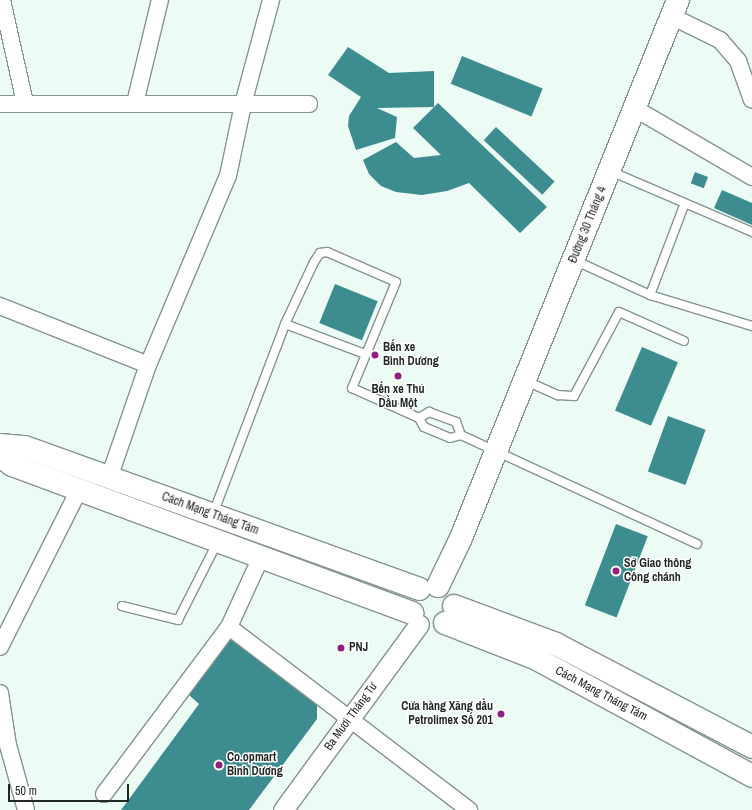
<!DOCTYPE html>
<meta charset="utf-8">
<style>
body{margin:0}
#map{position:relative;width:752px;height:810px;overflow:hidden;background:#ecfcf4;font-family:"Archivo Narrow",sans-serif}
div>[style]{position:absolute}
[style*='--x']{left:calc(var(--x)*1px);top:calc(var(--y)*1px);width:calc(var(--w)*1px);rotate:calc(var(--a)*1deg)}
.building>*{inset:0;background:#3d8c90;transform-origin:0 0}
.roads{filter:drop-shadow(1px 0 #85948d) drop-shadow(-1px 0 #85948d) drop-shadow(0 1px #85948d) drop-shadow(0 -1px #85948d)}
.service>*{height:8px;margin:-4px;padding:0 4px;transform-origin:4px;border-radius:4px;background:#fff}
.minor>*{height:16px;margin:-8px;padding:0 8px;transform-origin:8px;border-radius:8px;background:#fff}
.tertiary>*{height:19px;margin:-9.5px;padding:0 9.5px;transform-origin:9.5px;border-radius:9.5px;background:#fff}
.secondary>*{height:22px;margin:-11px;padding:0 11px;transform-origin:11px;border-radius:11px;background:#fff}
.dots>*{width:11px;height:11px;translate:-50% -50%;box-sizing:border-box;border:2px solid #fff;border-radius:50%}
span{translate:-50% -50%;white-space:nowrap;text-align:center;line-height:1.15;-webkit-text-stroke:3px #fff;paint-order:stroke}
.street-label{font-size:12px;color:#222825}
.poi-label{font-size:12px;color:#222825;font-weight:700}
.left{translate:0 -50%;text-align:left}
.right{translate:-100% -50%;text-align:right}
.scale{position:absolute;left:8px;top:784px;width:121px;height:18px;box-sizing:border-box;border:2px solid #222825;border-top:0;padding-left:5px;font-size:12px;line-height:14px;white-space:nowrap;color:#222825;-webkit-text-stroke:3px #fff;paint-order:stroke}
</style>
<div id="map">
<div class="building">
<div style="clip-path:polygon(348px 47px,389px 73px,434px 71px,434px 107px,438px 103px,547px 207px,520px 233px,469px 183px,447px 191px,422px 195px,396px 192px,381px 186px,369px 174px,363px 160px,396px 142px,414px 158px,441px 155px,413px 128px,434px 107px,377px 108px,397px 117px,395px 138px,356px 150px,348px 126px,349px 116px,361px 97px,328px 75px)"></div>
<div style="left:462px;top:56px;width:87px;height:30px;rotate:22deg"></div>
<div style="left:496px;top:127px;width:80px;height:18px;rotate:43deg"></div>
<div style="left:695px;top:172px;width:14px;height:12px;rotate:21deg"></div>
<div style="clip-path:polygon(722px 190px,752px 203px,752px 225px,714px 208px)"></div>
<div style="left:335px;top:284px;width:46px;height:42px;rotate:22deg"></div>
<div style="left:642px;top:347px;width:39px;height:69px;rotate:23deg"></div>
<div style="left:668px;top:416px;width:40px;height:59px;rotate:20deg"></div>
<div style="left:616px;top:524px;width:34px;height:87px;rotate:21deg"></div>
<div style="clip-path:polygon(232px 637px,317px 700px,317px 719px,249px 810px,121px 810px,199px 704px,189px 695px)"></div>
</div>
<div class="roads">
<div class="service">
<div style="--x:610;--y:171;--w:155;--a:23.2"></div>
<div style="--x:574;--y:260;--w:84;--a:24.7"></div>
<div style="--x:650;--y:295;--w:107;--a:16.9"></div>
<div style="--x:650;--y:295;--w:98;--a:-69.2"></div>
<div style="--x:285;--y:324;--w:85;--a:20.6"></div>
<div style="--x:526;--y:381;--w:35;--a:24"></div>
<div style="--x:558;--y:395;--w:16;--a:4"></div>
<div style="--x:574;--y:396;--w:95;--a:-61.8"></div>
<div style="--x:619;--y:312;--w:71;--a:24"></div>
<div style="--x:419;--y:418;--w:12;--a:-31"></div>
<div style="--x:429;--y:412;--w:29;--a:20"></div>
<div style="--x:456;--y:422;--w:14;--a:69"></div>
<div style="--x:213;--y:514;--w:203;--a:-69.2"></div>
<div style="--x:285;--y:324;--w:68;--a:-64.9"></div>
<div style="--x:314;--y:262;--w:11;--a:-56"></div>
<div style="--x:320;--y:253;--w:7;--a:-8"></div>
<div style="--x:327;--y:252;--w:75;--a:23.5"></div>
<div style="--x:396;--y:282;--w:115;--a:112.5"></div>
<div style="--x:352;--y:388;--w:73;--a:24.1"></div>
<div style="--x:419;--y:418;--w:10;--a:61"></div>
<div style="--x:424;--y:427;--w:28;--a:23"></div>
<div style="--x:450;--y:438;--w:11;--a:-15"></div>
<div style="--x:461;--y:435;--w:260;--a:24.8"></div>
<div style="--x:122;--y:606;--w:58;--a:14"></div>
<div style="--x:178;--y:620;--w:89;--a:-63.1"></div>
</div>
<div class="minor">
<div style="--x:2;--y:0;--w:106;--a:77.4"></div>
<div style="--x:671;--y:16;--w:55;--a:26.1"></div>
<div style="--x:720;--y:40;--w:28;--a:49"></div>
<div style="--x:738;--y:61;--w:41;--a:70.3"></div>
<div style="--x:135;--y:103;--w:106;--a:-76.4"></div>
<div style="--x:0;--y:104;--w:309;--a:0"></div>
<div style="--x:634;--y:108;--w:137;--a:30.3"></div>
<div style="--x:0;--y:306;--w:159;--a:21.7"></div>
<div style="--x:109;--y:478;--w:120;--a:-71"></div>
<div style="--x:148;--y:365;--w:205;--a:-67.1"></div>
<div style="--x:228;--y:176;--w:74;--a:-78.2"></div>
<div style="--x:243;--y:104;--w:108;--a:-74.9"></div>
<div style="--x:261;--y:557;--w:77;--a:114.6"></div>
<div style="--x:229;--y:627;--w:302;--a:37.3"></div>
<div style="--x:0;--y:647;--w:176;--a:-63.3"></div>
<div style="--x:0;--y:693;--w:53;--a:81.3"></div>
<div style="--x:8;--y:745;--w:67;--a:74.5"></div>
<div style="--x:104;--y:794;--w:209;--a:-53.2"></div>
</div>
<div class="tertiary">
<div style="--x:283;--y:810;--w:230;--a:-53.8"></div>
</div>
<div class="secondary">
<div style="--x:0;--y:445;--w:25;--a:5"></div>
<div style="--x:25;--y:447;--w:419;--a:19.8"></div>
<div style="--x:0;--y:456;--w:15;--a:37"></div>
<div style="--x:12;--y:465;--w:427;--a:20.3"></div>
<div style="--x:438;--y:586;--w:53;--a:-64.4"></div>
<div style="--x:461;--y:538;--w:580;--a:-68.03"></div>
<div style="--x:454;--y:606;--w:109;--a:20.4"></div>
<div style="--x:556;--y:644;--w:221;--a:27.7"></div>
<div style="--x:445;--y:623;--w:97;--a:21.3"></div>
<div style="--x:535;--y:658;--w:247;--a:28.5"></div>
</div>
</div>
<div class="dots">
<div style="left:375px;top:355px;background:#912080"></div>
<div style="left:398px;top:376px;background:#912080"></div>
<div style="left:616px;top:571px;background:#912080"></div>
<div style="left:341px;top:648px;background:#912080"></div>
<div style="left:501px;top:714px;background:#912080"></div>
<div style="left:219px;top:765px;background:#912080"></div>
</div>
<div class="street-label">
<span style="left:588px;top:225px;rotate:-68deg">Đường 30 Tháng 4</span>
<span style="left:210px;top:514px;rotate:20deg">Cách Mạng Tháng Tám</span>
<span style="left:601px;top:694px;rotate:28deg">Cách Mạng Tháng Tám</span>
<span style="left:351px;top:717px;rotate:-54deg">Ba Mươi Tháng Tư</span>
</div>
<div class="poi-label">
<span class="left" style="left:383px;top:355px">Bến xe<br>Bình Dương</span>
<span style="left:398px;top:397px">Bến xe Thủ<br>Dầu Một</span>
<span class="left" style="left:624px;top:571px">Sở Giao thông<br>Công chánh</span>
<span class="left" style="left:349px;top:648px">PNJ</span>
<span class="right" style="left:493px;top:714px">Cửa hàng Xăng dầu<br>Petrolimex Số 201</span>
<span class="left" style="left:227px;top:765px">Co.opmart<br>Bình Dương</span>
</div>
<div class="scale">50 m</div>
</div>
